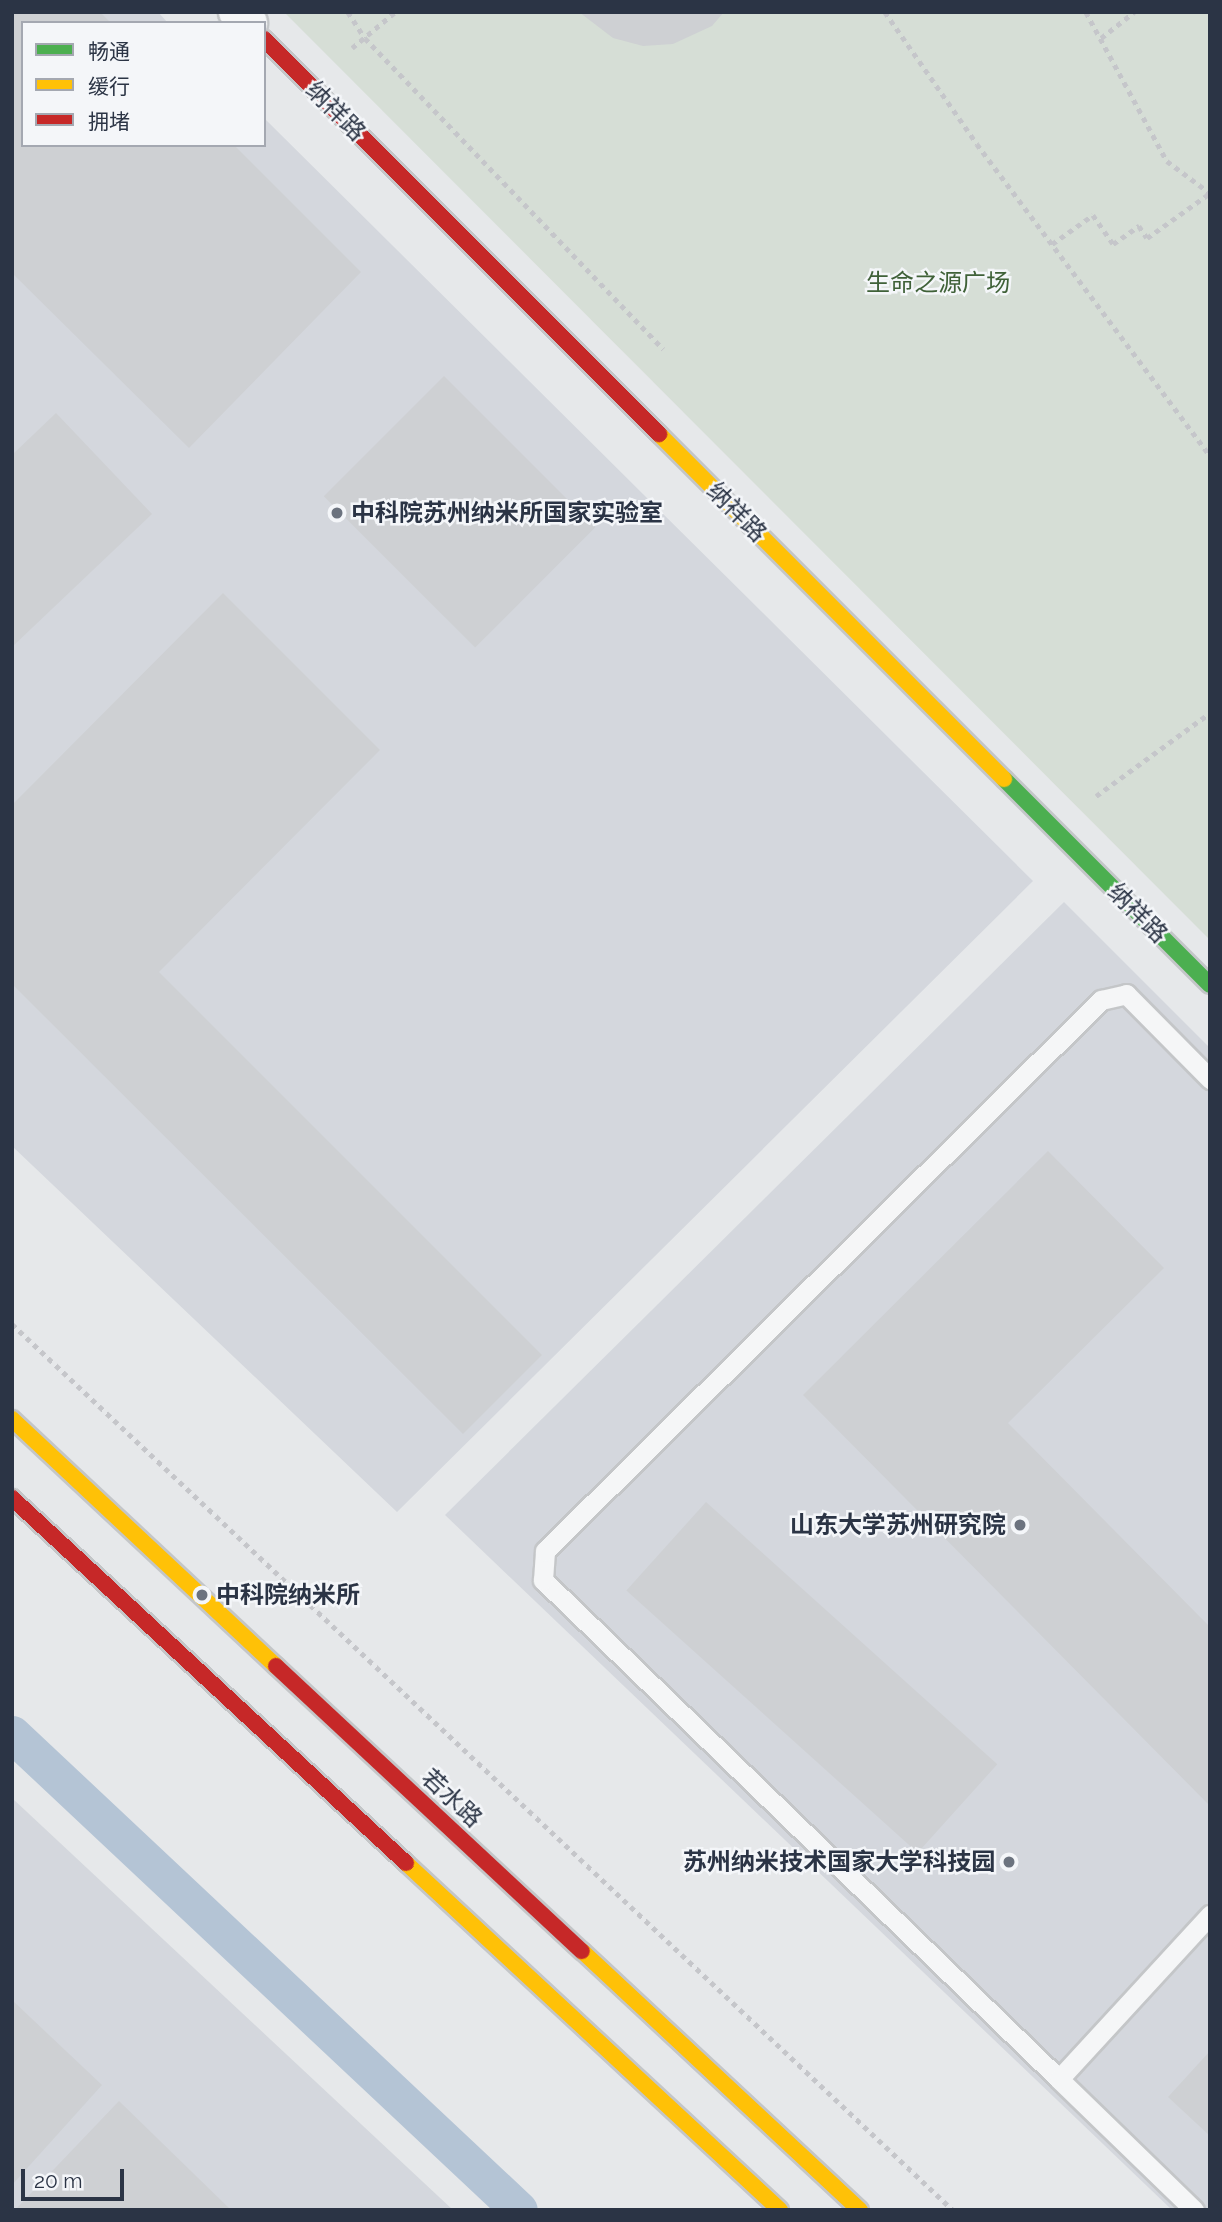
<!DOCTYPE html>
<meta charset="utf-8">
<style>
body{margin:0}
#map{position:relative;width:1222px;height:2222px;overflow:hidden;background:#e6e8ea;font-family:Raleway,"Noto Sans SC",sans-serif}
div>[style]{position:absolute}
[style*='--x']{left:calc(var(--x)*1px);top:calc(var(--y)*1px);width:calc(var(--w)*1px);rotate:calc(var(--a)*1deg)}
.built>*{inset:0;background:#d4d7dd}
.green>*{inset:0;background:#d6ded6}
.canal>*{height:37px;margin:-18.5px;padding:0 18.5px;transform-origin:18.5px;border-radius:18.5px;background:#b4c4d5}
.building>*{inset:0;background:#ced0d3;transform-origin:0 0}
.path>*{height:4.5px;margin-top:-2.25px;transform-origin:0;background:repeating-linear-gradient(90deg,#c5c6ca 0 5px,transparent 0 10px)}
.roads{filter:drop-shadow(2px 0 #c4c6c8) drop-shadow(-2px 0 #c4c6c8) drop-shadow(0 2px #c4c6c8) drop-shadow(0 -2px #c4c6c8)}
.lane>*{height:19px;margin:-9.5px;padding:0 9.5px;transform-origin:9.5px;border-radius:9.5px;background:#f5f6f7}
.street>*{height:38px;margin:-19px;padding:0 19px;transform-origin:19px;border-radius:19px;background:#f5f6f7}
.fast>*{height:16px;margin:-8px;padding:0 8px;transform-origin:8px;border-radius:8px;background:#4caf50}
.slow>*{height:16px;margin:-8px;padding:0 8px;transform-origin:8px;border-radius:8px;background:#ffc107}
.jam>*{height:16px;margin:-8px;padding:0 8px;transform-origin:8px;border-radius:8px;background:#c62828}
.dots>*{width:19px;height:19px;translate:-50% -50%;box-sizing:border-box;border:4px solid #f4f6f9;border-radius:50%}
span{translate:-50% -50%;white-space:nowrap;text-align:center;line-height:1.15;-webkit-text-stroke:5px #f4f6f9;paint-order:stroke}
.street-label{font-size:24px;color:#2b3445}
.park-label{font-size:24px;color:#3f6138}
.poi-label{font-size:24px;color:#2b3445;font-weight:700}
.left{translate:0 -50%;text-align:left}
.right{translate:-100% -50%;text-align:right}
.frame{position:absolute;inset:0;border:14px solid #2b3445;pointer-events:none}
.legend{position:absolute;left:21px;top:21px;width:245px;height:126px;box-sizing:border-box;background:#f4f6f9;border:2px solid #a4a8b1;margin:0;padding:9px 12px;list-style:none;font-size:21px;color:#2b3445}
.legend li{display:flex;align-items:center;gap:14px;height:35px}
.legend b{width:35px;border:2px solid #a4a8b1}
.scale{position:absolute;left:21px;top:2169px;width:103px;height:32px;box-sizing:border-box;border:4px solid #2b3445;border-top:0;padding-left:9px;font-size:21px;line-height:24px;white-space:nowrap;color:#2b3445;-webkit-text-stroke:5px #f4f6f9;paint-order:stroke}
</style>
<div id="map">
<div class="built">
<div style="clip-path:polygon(12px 12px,158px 12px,168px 23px,23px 23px,23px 145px,264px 145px,264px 118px,1033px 881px,397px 1512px,12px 1146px)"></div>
<div style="clip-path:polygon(1064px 902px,1210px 1048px,1210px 2210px,1172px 2210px,445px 1515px)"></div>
<div style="clip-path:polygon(12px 1798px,453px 2210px,12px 2210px)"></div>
</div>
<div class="green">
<div style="clip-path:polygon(284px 12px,1210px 12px,1210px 940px)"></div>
</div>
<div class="canal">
<div style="--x:12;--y:1734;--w:695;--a:43.19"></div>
</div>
<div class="building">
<div style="clip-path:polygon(12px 12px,100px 12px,111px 23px,23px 23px,23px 145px,234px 145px,361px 272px,189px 448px,12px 273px)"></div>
<div style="clip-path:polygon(579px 12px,724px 12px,712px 26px,673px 44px,643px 46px,613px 38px)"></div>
<div style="left:444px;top:376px;width:214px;height:170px;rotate:45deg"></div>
<div style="clip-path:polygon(56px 413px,152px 514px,12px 647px,12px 455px)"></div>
<div style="clip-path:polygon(223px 593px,380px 750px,159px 972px,542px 1355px,463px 1434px,12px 984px,12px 805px)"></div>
<div style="clip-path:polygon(1048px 1151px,1164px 1268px,1008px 1423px,1210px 1627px,1210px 1806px,803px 1395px)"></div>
<div style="left:706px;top:1502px;width:392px;height:119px;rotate:42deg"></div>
<div style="clip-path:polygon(12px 2000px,102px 2085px,12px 2185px)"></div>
<div style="clip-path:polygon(1210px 2051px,1210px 2136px,1168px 2097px)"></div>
<div style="clip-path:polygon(119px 2101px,231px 2210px,15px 2210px)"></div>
</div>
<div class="path">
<div style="--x:348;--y:12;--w:31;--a:57"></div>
<div style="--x:365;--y:38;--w:431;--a:46.2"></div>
<div style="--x:885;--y:12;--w:161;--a:55.1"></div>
<div style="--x:977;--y:144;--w:389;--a:53.2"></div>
<div style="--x:1086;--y:12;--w:170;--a:61.5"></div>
<div style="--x:1167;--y:161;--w:54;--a:36.7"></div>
<div style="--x:1101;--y:38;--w:42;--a:-38.2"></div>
<div style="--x:352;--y:48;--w:56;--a:-39.9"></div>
<div style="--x:1052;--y:244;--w:50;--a:-35.3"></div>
<div style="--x:1093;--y:215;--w:35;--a:55"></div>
<div style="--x:1113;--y:244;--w:32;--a:-35"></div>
<div style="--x:1139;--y:226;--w:14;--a:56"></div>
<div style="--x:1147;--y:238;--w:77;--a:-35.5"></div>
<div style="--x:1096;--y:796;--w:141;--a:-36.1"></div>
<div style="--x:12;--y:1324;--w:1292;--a:43.28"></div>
</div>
<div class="roads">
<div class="lane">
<div style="--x:1059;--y:2079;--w:718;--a:-135.96"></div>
<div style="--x:543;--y:1580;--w:29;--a:-86"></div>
<div style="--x:545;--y:1551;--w:783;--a:-44.74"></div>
<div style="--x:1101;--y:1000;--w:26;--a:-13"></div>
<div style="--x:1126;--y:994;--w:120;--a:45.3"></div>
<div style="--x:1194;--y:2210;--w:188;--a:-135.9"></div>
<div style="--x:1059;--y:2079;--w:223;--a:-47.4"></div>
</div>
<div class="street">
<div style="--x:238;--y:12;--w:15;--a:48"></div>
</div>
<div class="fast">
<div style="--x:1004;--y:779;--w:291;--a:45"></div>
</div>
<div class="slow">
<div style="--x:659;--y:434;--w:488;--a:45"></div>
<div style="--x:12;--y:1419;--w:362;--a:43.1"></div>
<div style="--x:406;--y:1863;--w:510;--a:42.86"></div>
<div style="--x:582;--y:1951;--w:380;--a:43"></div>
</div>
<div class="jam">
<div style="--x:264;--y:39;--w:559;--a:45"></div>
<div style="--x:12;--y:1498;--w:537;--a:42.81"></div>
<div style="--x:276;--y:1666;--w:418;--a:43"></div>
</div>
</div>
<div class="dots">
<div style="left:337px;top:513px;background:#6c737f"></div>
<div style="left:1020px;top:1525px;background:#6c737f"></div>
<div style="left:202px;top:1595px;background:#6c737f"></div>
<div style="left:1009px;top:1862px;background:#6c737f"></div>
</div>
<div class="street-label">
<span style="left:336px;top:111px;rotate:45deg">纳祥路</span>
<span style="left:737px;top:512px;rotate:45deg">纳祥路</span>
<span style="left:1138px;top:913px;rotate:45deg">纳祥路</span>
<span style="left:452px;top:1798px;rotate:43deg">若水路</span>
</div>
<div class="park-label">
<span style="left:938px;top:283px">生命之源广场</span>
</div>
<div class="poi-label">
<span class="left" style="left:351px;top:513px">中科院苏州纳米所国家实验室</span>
<span class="right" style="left:1006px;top:1525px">山东大学苏州研究院</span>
<span class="left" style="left:216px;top:1595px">中科院纳米所</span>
<span class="right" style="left:995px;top:1862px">苏州纳米技术国家大学科技园</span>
</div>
<div class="frame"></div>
<ul class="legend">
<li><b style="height:9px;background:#4caf50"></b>畅通</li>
<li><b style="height:9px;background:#ffc107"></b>缓行</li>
<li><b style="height:9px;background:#c62828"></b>拥堵</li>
</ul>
<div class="scale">20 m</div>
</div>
